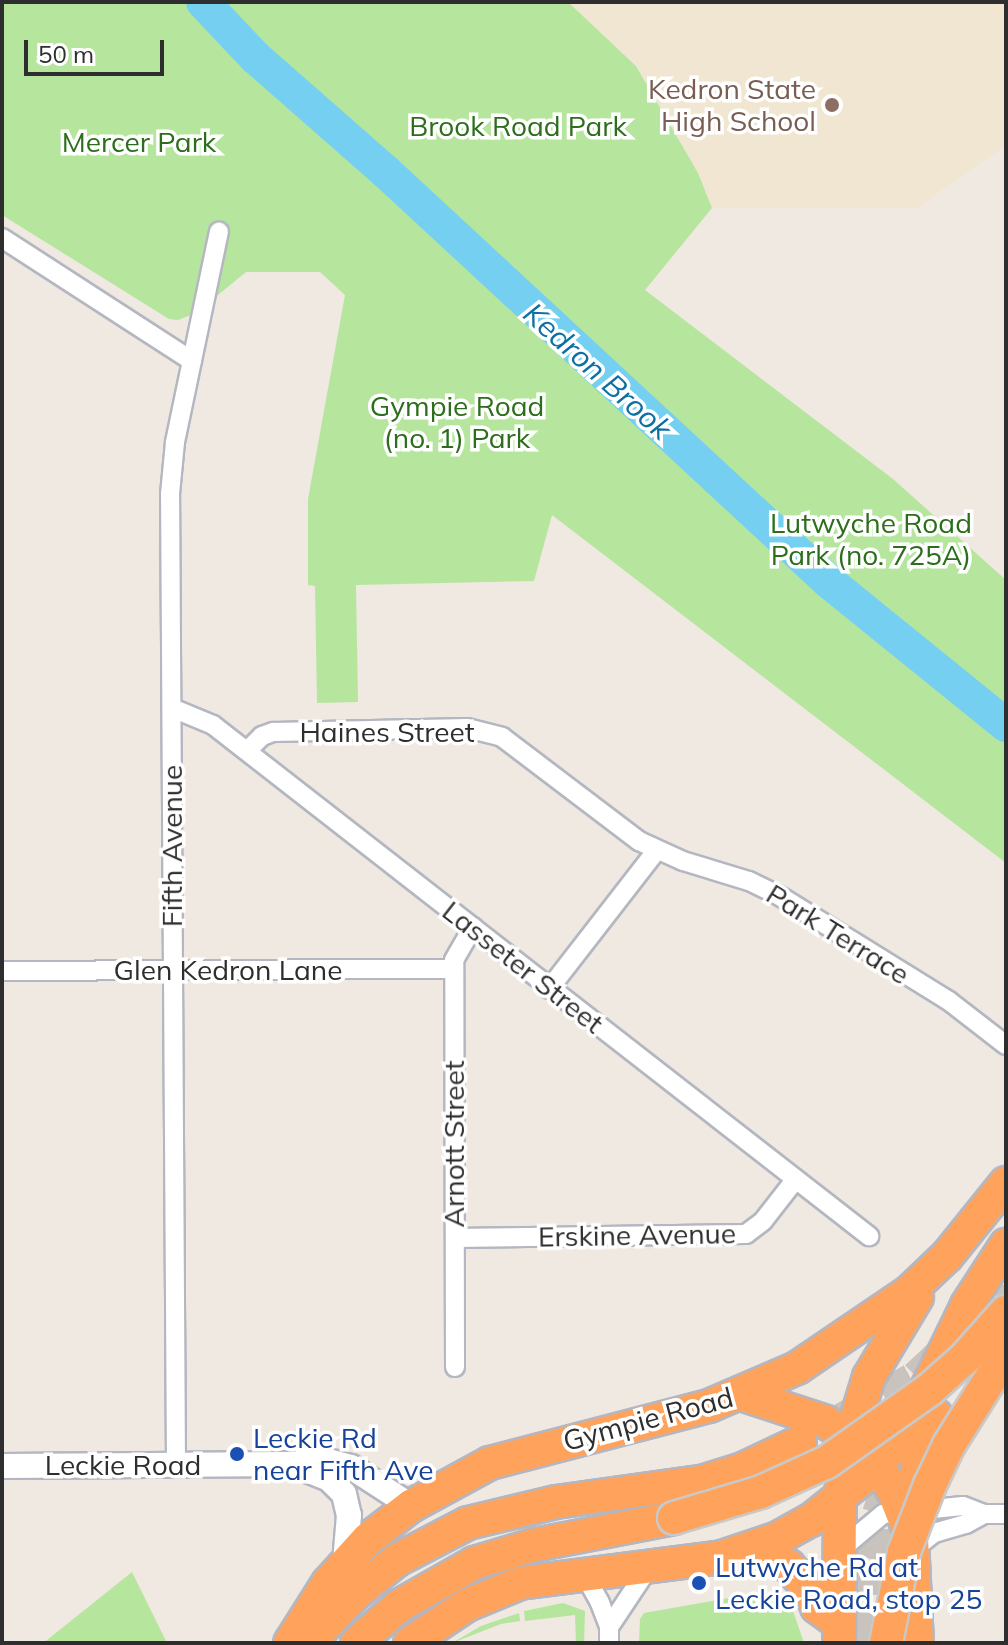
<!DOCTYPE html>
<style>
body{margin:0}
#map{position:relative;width:1008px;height:1645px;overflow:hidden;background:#efe9e1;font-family:Mulish,sans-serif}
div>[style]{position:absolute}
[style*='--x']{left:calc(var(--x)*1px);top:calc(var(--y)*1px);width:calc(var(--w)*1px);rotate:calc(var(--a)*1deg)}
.education>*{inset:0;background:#f0e6d1}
.green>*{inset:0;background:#b6e59e}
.river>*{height:34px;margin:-17px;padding:0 17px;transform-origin:17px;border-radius:17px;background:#75cff0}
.highway-tunnel>*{height:32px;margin-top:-16px;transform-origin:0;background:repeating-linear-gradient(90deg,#c8c4bd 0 32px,transparent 0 48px)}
.roads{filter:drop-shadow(2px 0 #b4b7c1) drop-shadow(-2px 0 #b4b7c1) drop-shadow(0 2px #b4b7c1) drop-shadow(0 -2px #b4b7c1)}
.street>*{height:18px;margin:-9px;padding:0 9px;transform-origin:9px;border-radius:9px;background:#fff}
.secondary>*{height:24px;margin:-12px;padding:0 12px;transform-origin:12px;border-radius:12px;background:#fff}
.highway>*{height:32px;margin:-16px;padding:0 16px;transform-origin:16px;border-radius:16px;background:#ffa35c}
.bridges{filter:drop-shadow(2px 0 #c9c9c9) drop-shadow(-2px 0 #c9c9c9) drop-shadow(0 2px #c9c9c9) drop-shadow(0 -2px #c9c9c9)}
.highway-bridge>*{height:32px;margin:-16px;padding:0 16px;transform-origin:16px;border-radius:16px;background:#ffa35c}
.dots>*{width:22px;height:22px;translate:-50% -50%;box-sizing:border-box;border:4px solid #fff;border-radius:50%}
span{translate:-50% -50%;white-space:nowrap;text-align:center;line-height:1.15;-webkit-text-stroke:7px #fff;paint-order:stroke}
.education-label{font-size:28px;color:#785e54}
.right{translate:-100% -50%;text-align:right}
.park-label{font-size:28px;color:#2c6e1b}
.street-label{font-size:28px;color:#2e2e2e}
.transit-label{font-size:28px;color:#164399}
.left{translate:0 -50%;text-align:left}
.water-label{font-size:30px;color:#0d6fa3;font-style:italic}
.frame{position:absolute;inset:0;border:4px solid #2e2e2e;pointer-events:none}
.scale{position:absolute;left:24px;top:40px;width:140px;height:36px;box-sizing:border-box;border:4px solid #2e2e2e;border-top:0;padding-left:10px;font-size:24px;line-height:28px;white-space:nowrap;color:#2e2e2e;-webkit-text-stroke:6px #fff;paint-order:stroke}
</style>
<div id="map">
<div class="education">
<div style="clip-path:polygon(568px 2px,1006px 2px,1006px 145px,917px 208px,712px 208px,698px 173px,637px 66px)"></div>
</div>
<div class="green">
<div style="clip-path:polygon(2px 2px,568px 2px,636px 66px,698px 173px,712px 208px,645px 290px,893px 479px,1006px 580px,1006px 863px,552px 515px,534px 581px,356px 585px,358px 702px,317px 703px,315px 586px,308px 585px,308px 499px,345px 295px,320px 272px,246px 272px,196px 313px,178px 320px,169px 319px,2px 215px)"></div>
<div style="clip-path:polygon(132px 1572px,167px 1643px,43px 1643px,47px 1640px)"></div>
<div style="clip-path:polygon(773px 1595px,793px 1611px,804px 1643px,639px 1643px,640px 1619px,644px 1613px,729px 1598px)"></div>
<div style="clip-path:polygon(563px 1603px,585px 1611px,584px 1643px,576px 1643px,575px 1615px,525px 1621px,524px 1611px)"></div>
<div style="clip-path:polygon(519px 1613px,520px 1621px,501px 1624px,452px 1643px,481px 1626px)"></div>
</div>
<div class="river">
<div style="--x:203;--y:2;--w:76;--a:46.6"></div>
<div style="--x:255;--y:57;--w:174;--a:41.3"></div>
<div style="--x:386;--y:172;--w:602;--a:42.78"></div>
<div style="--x:828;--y:581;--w:229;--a:39"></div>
</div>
<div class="highway-tunnel">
<div style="--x:970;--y:1336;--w:61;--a:-53.7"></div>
<div style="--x:842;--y:1419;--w:85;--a:-29.6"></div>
<div style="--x:916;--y:1377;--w:41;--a:-43"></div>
<div style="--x:867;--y:1643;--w:84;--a:-87.3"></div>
<div style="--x:871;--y:1559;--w:46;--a:-81.2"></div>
<div style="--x:878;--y:1514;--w:55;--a:-70.9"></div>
</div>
<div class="roads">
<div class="street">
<div style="--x:2;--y:238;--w:226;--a:32.9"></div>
<div style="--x:172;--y:708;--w:44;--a:22.5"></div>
<div style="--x:213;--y:725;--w:832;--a:37.92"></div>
<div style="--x:247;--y:751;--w:21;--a:-45"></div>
<div style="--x:262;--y:736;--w:12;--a:-20"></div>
<div style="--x:273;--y:732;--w:194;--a:-1.2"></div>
<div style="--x:467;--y:728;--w:36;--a:14"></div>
<div style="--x:502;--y:737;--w:172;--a:37.2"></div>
<div style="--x:639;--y:841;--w:48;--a:24.4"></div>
<div style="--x:683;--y:861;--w:69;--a:16.9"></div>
<div style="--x:749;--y:881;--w:32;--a:26"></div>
<div style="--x:778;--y:895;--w:201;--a:31.8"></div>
<div style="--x:949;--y:1001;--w:72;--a:37.7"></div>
<div style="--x:2;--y:971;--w:452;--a:-0.3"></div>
<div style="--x:549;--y:989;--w:175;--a:-52.2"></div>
<div style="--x:455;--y:1238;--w:291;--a:-0.8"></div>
<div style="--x:746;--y:1234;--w:21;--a:-37"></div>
<div style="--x:763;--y:1221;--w:52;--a:-52"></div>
<div style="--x:455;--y:1367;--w:407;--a:-90.1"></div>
<div style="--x:454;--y:960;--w:38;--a:-60"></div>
<div style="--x:176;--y:1465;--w:971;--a:-90.35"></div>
<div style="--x:170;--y:494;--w:52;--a:-84.5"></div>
<div style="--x:175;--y:442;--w:215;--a:-78.2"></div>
<div style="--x:914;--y:1549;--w:26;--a:-39"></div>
<div style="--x:934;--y:1533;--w:33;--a:-16"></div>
<div style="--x:966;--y:1524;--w:21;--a:-29"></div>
<div style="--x:839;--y:1551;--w:57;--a:-40.1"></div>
<div style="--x:883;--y:1514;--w:80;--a:-5.7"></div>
<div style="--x:963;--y:1506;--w:22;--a:21"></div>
<div style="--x:984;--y:1514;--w:22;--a:0"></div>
<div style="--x:583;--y:1572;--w:35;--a:61"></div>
<div style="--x:600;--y:1603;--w:26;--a:69"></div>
<div style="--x:609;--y:1627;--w:16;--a:90"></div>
<div style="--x:609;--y:1627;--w:72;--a:-56.3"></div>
</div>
<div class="secondary">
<div style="--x:292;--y:1464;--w:40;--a:22"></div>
<div style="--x:329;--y:1479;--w:21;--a:45"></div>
<div style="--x:344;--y:1494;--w:22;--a:77"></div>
<div style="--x:349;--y:1515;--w:48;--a:94.8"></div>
<div style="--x:2;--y:1466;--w:290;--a:-0.4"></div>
<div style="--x:292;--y:1464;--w:29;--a:-10"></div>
<div style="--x:321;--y:1459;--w:31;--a:15"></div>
<div style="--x:351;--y:1467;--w:72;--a:33"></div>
</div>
<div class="highway">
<div style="--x:741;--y:1394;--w:89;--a:18.2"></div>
<div style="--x:826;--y:1422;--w:44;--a:35.8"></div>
<div style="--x:862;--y:1448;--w:23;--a:47"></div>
<div style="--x:878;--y:1465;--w:34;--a:60"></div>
<div style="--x:895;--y:1495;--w:46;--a:68.4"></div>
<div style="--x:912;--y:1538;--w:105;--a:87.3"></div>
<div style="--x:916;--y:1480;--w:29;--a:-86"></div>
<div style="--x:918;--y:1451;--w:40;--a:-63.4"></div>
<div style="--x:752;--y:1548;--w:41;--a:25.9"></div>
<div style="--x:789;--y:1566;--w:34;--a:50"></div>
<div style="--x:811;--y:1592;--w:16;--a:68"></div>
<div style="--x:817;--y:1607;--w:27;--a:36"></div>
<div style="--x:292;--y:1640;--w:28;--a:-17"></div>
<div style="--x:319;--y:1632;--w:52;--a:-46.5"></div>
<div style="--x:355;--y:1594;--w:54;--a:-39"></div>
<div style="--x:397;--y:1560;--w:80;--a:-27.5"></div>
<div style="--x:468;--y:1523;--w:90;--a:-13.4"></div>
<div style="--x:556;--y:1502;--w:146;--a:-7.9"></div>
<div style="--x:701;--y:1482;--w:44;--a:-17.2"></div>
<div style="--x:743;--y:1469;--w:63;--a:-25.3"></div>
<div style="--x:290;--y:1643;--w:71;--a:-57.7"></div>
<div style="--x:328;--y:1583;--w:59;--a:-47.7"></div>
<div style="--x:368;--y:1539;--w:54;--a:-37.5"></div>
<div style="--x:411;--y:1506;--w:90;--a:-28.6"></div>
<div style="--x:490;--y:1463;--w:226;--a:-14.6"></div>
<div style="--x:709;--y:1406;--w:96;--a:-23.4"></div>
<div style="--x:797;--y:1368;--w:135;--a:-34.2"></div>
<div style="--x:909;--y:1292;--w:52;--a:-43.5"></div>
<div style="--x:947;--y:1256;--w:94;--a:-51.1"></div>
<div style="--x:357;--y:1643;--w:56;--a:-41.4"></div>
<div style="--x:399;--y:1606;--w:86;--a:-29.8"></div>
<div style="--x:474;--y:1563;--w:63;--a:-16.7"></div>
<div style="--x:534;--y:1545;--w:143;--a:-10.9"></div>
<div style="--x:410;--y:1643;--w:69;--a:-33.7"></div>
<div style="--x:467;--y:1605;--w:57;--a:-22.5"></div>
<div style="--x:520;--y:1583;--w:204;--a:-7.3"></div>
<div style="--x:722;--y:1557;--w:59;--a:-18.7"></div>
<div style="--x:778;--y:1538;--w:38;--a:-29"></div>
<div style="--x:811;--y:1520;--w:72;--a:-38.8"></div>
<div style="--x:867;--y:1475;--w:54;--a:-47.2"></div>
<div style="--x:904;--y:1435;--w:144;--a:-64.1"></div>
<div style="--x:967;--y:1305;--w:72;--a:-57"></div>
<div style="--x:839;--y:1643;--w:145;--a:-89.6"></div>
<div style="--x:840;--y:1498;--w:60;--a:-80.4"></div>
<div style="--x:850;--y:1439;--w:65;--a:-73"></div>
<div style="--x:869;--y:1377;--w:93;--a:-59"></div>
</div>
</div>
<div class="bridges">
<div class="highway-bridge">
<div style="--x:674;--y:1518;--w:91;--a:-16.6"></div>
<div style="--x:761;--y:1492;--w:72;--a:-24.4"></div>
<div style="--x:827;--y:1462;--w:125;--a:-35.2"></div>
<div style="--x:929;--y:1390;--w:48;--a:-41.6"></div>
<div style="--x:965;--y:1358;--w:62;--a:-48.3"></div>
<div style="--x:886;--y:1643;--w:93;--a:-78.8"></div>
<div style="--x:904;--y:1552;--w:72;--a:-68.8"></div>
<div style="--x:930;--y:1485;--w:44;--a:-64.6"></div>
<div style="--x:949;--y:1445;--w:107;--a:-57.9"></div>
</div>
</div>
<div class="dots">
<div style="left:832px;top:105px;background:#8d6e63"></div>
<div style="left:237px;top:1454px;background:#1a4fb4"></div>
<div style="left:699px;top:1583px;background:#1a4fb4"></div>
</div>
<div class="education-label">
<span class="right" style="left:816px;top:105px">Kedron State<br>High School</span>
</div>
<div class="park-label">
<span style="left:518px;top:126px">Brook Road Park</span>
<span style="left:139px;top:142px">Mercer Park</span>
<span style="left:457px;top:422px">Gympie Road<br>(no. 1) Park</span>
<span style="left:871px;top:539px">Lutwyche Road<br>Park (no. 725A)</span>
</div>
<div class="street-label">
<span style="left:387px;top:732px">Haines Street</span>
<span style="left:172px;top:846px;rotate:-90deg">Fifth Avenue</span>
<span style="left:838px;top:934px;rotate:32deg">Park Terrace</span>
<span style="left:523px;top:967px;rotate:38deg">Lasseter Street</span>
<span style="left:228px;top:970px">Glen Kedron Lane</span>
<span style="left:454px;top:1144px;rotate:-90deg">Arnott Street</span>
<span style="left:637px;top:1235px;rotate:-1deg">Erskine Avenue</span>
<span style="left:648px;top:1419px;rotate:-15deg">Gympie Road</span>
<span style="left:123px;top:1465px">Leckie Road</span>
</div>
<div class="transit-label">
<span class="left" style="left:253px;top:1454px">Leckie Rd<br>near Fifth Ave</span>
<span class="left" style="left:715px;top:1583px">Lutwyche Rd at<br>Leckie Road, stop 25</span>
</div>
<div class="water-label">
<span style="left:598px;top:371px;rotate:42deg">Kedron Brook</span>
</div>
<div class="frame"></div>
<div class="scale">50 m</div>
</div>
